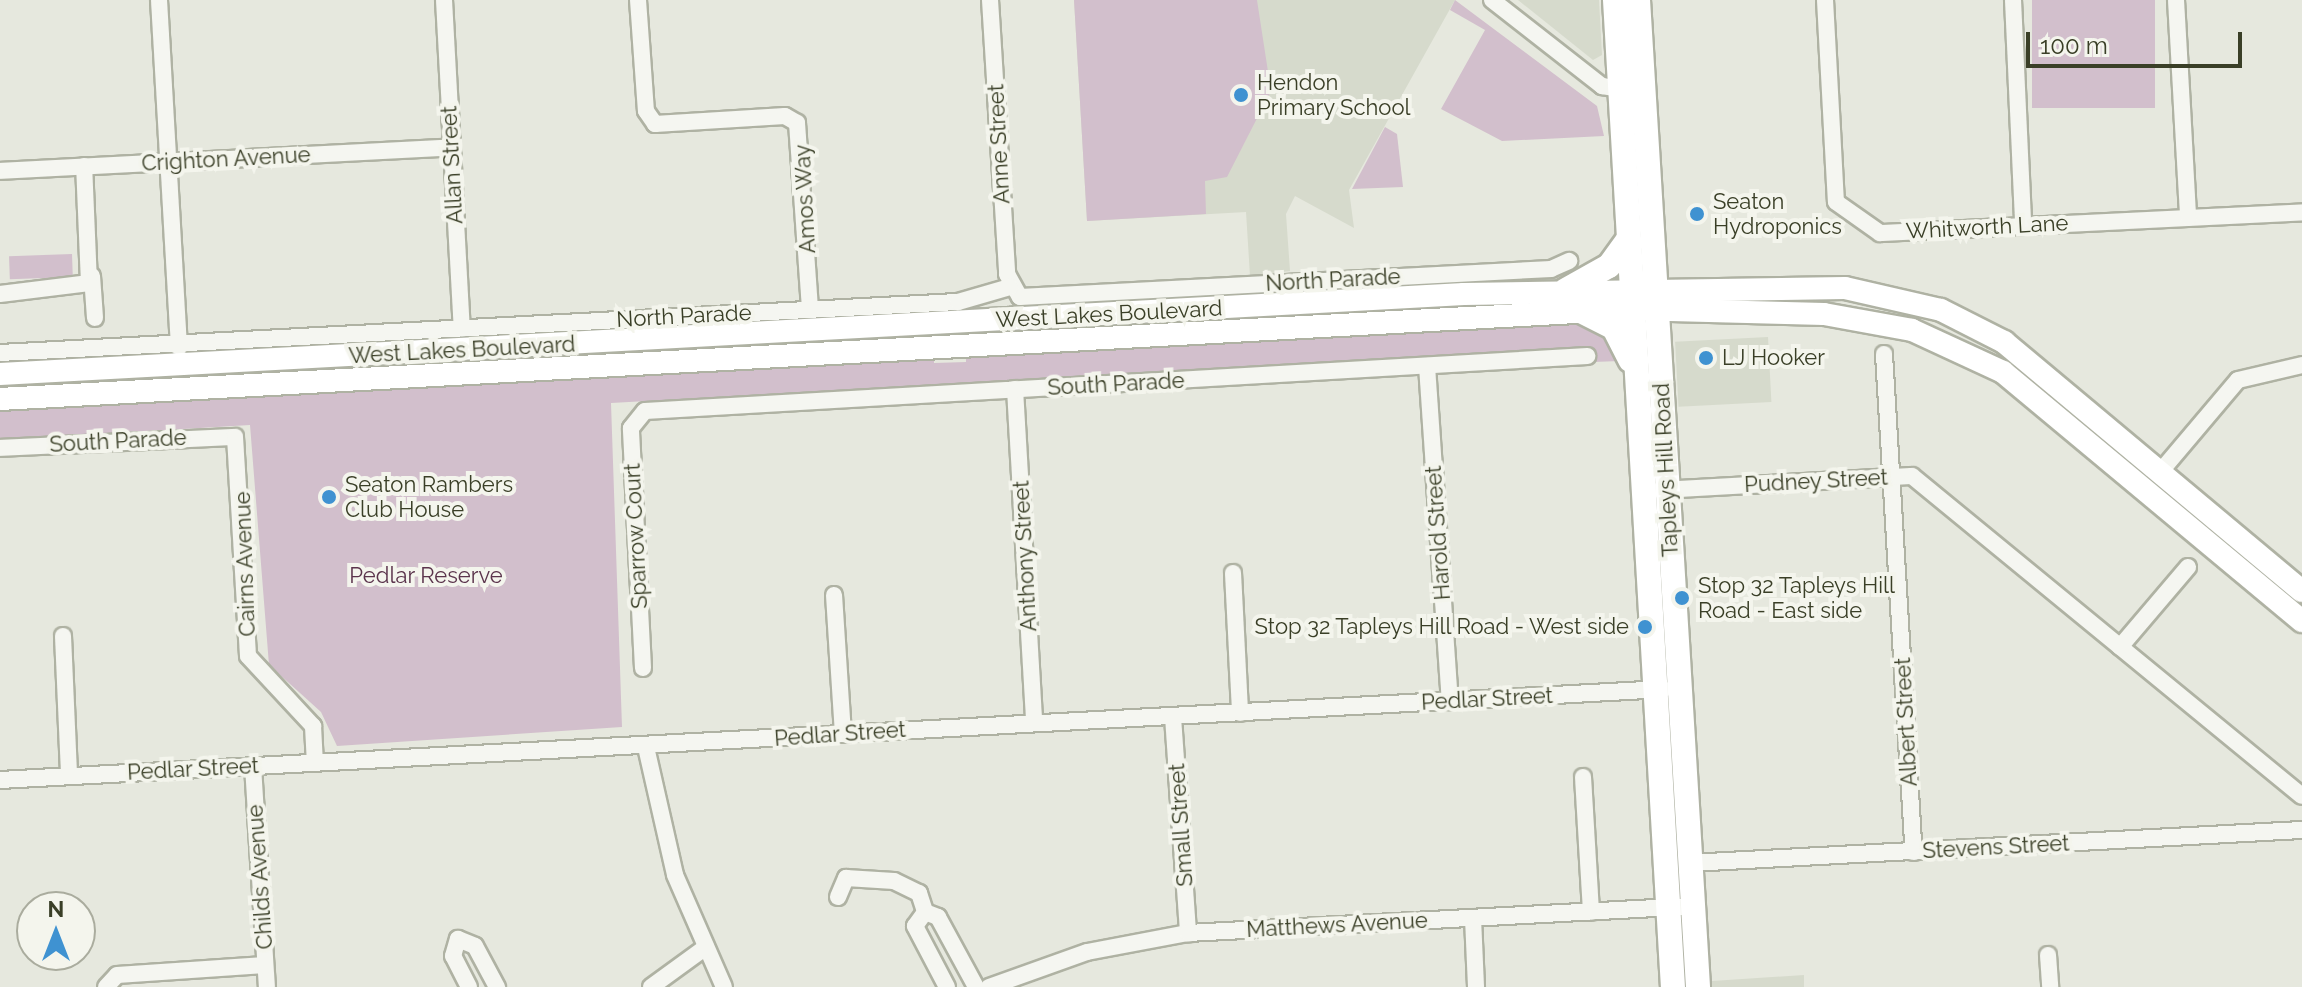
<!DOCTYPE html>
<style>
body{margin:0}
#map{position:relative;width:2302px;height:987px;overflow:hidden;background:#e6e8de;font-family:Raleway,sans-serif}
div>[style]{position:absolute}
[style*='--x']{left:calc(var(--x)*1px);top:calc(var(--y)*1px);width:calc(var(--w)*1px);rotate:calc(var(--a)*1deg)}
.built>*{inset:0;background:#d6dacc;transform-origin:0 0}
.green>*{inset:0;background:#d2bfcc;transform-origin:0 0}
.roads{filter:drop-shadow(2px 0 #afb2a3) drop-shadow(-2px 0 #afb2a3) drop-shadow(0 2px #afb2a3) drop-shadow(0 -2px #afb2a3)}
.minor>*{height:16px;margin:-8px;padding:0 8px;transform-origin:8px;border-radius:8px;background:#f5f6f1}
.secondary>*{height:22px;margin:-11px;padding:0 11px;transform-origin:11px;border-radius:11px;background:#fff}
.primary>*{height:24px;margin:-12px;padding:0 12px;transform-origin:12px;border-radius:12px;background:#fff}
.dots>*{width:22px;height:22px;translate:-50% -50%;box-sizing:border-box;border:4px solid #f4f5ed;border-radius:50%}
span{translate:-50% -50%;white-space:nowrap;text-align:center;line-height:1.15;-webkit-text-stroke:8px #f4f5ed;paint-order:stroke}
.poi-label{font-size:22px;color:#3a3f27}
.left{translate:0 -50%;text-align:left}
.right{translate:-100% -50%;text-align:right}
.street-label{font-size:22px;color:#3a3f27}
.park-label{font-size:22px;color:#5b344c}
.north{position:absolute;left:16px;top:891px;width:80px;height:80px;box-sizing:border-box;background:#f4f5ed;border:2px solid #aaac9e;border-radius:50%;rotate:0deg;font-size:22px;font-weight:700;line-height:32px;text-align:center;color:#3a3f27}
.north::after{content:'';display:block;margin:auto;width:28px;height:36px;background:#3f92d1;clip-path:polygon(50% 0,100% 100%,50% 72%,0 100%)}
.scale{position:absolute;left:2026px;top:32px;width:216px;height:36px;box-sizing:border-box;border:4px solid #3a3f27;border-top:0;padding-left:10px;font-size:24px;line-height:28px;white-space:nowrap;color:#3a3f27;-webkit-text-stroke:6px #f4f5ed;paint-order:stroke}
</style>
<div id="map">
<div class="built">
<div style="clip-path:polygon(1074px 0,1455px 0,1349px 190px,1354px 228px,1295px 196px,1286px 214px,1290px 271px,1250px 276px,1246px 212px,1087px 221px)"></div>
<div style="clip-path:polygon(1518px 0,1599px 0,1602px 55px,1593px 60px)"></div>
<div style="left:1768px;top:337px;width:65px;height:93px;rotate:87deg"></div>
<div style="clip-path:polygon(1804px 975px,1804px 987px,1712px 987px,1712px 981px)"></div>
</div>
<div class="green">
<div style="clip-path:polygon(1074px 0,1257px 0,1271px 91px,1227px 177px,1205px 181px,1206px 214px,1087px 221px)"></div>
<div style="clip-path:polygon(1455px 0,1597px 106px,1604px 136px,1502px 141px,1441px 109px,1485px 30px,1450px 10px)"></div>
<div style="left:2032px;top:0;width:123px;height:108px"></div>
<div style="clip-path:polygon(1385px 127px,1397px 134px,1403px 187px,1352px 189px)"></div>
<div style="left:72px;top:254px;width:23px;height:63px;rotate:88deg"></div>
<div style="clip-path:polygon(1580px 323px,1600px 327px,1620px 361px,1593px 362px,1591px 348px,611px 403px,622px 727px,337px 746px,321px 712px,269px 665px,250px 425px,0 440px,0 408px,934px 357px,934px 363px,966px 362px,966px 355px)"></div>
</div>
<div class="roads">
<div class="minor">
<div style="--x:159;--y:0;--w:348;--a:86.7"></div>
<div style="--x:444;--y:0;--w:329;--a:86.9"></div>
<div style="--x:638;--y:0;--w:111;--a:85.9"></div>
<div style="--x:646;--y:111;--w:16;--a:55"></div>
<div style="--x:655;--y:124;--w:130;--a:-3.5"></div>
<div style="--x:785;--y:116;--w:14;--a:30"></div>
<div style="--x:797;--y:123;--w:185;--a:86"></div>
<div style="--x:990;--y:0;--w:275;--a:86.4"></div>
<div style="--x:1007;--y:274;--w:26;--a:61"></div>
<div style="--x:1020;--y:297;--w:532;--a:-3.02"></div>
<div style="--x:1551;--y:269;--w:20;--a:-24"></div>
<div style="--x:1492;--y:0;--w:140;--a:38"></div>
<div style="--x:1602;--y:86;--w:26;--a:9"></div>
<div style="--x:1825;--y:0;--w:202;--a:86.9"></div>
<div style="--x:1836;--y:202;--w:54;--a:35.2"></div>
<div style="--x:1880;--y:233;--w:423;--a:-2.8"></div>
<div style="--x:2013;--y:0;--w:224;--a:87.4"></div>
<div style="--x:2176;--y:0;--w:218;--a:86.8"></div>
<div style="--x:0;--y:171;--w:452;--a:-3"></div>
<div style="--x:92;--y:276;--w:42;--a:85.9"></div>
<div style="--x:0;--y:294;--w:90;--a:-7"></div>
<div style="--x:89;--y:283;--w:117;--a:-92.4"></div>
<div style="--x:0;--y:353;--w:959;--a:-3.05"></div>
<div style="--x:958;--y:302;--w:54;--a:-16.1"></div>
<div style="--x:1884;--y:354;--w:499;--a:86.6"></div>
<div style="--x:1427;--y:366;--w:336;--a:86.1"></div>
<div style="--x:1015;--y:389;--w:334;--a:86.7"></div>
<div style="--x:0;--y:448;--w:235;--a:-2.7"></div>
<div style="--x:235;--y:437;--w:219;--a:86.6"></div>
<div style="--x:248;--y:656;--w:96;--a:47.1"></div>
<div style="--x:313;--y:726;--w:36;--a:87"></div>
<div style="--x:2161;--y:471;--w:119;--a:-49.8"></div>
<div style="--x:2238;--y:380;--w:66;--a:-13.2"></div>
<div style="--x:1660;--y:490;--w:252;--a:-3.2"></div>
<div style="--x:1912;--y:476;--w:504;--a:39.37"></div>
<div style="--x:1233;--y:573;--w:140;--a:87.1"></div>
<div style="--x:834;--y:595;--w:139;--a:86.3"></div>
<div style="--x:63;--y:636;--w:140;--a:87.5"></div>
<div style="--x:2120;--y:647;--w:105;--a:-49.6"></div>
<div style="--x:643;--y:668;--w:240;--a:-92.9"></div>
<div style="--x:631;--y:428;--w:22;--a:-51"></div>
<div style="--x:645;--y:411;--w:944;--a:-3.34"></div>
<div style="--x:1173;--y:717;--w:217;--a:86"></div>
<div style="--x:646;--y:747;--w:131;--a:77.2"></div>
<div style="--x:675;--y:875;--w:122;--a:66.4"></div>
<div style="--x:253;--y:766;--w:221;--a:86.4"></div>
<div style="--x:1583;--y:777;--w:135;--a:86.6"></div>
<div style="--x:0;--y:780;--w:1666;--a:-3.13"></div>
<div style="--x:1690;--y:863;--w:613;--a:-3.09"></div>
<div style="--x:838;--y:897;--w:21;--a:-67"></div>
<div style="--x:846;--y:878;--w:48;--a:3.6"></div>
<div style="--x:894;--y:881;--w:28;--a:26"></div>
<div style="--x:919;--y:893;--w:20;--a:72"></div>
<div style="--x:1473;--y:918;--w:69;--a:87.5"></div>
<div style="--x:2048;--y:955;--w:32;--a:86"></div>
<div style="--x:106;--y:987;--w:16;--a:-47"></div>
<div style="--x:117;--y:975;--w:148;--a:-3.9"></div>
<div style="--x:469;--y:987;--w:35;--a:-117"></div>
<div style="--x:453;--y:956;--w:18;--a:-74"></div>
<div style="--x:458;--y:939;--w:18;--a:22"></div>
<div style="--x:475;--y:946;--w:47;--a:61.8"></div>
<div style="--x:651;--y:987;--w:68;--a:-36"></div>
<div style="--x:947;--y:987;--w:69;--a:-117.7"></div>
<div style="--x:915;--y:926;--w:17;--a:-54"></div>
<div style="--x:925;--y:912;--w:14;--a:21"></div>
<div style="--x:938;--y:917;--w:80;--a:61.5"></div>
<div style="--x:989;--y:987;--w:104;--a:-19.7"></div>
<div style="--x:1087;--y:952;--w:103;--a:-10.7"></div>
<div style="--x:1188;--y:933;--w:506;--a:-3.06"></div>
</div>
<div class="secondary">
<div style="--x:0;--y:374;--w:1466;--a:-3.13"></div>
<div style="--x:1464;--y:294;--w:381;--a:-0.9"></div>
<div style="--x:1845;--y:288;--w:98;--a:12.9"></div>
<div style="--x:1941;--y:310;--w:71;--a:26.9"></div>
<div style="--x:2004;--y:342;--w:388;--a:39.9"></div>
<div style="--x:0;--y:399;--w:1634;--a:-3.16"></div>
<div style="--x:1632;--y:309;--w:192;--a:1.5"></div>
<div style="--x:1824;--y:314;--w:89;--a:10.3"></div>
<div style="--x:1912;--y:330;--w:100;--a:24.8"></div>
<div style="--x:2003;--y:372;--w:389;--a:39.8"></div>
</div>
<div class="primary">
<div style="--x:1615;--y:0;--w:989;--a:86.64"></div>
<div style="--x:1638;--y:0;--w:989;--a:86.52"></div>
<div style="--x:1566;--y:290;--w:49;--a:-29.2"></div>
<div style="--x:1609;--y:266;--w:32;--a:-54"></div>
<div style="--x:1583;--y:312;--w:35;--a:27"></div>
<div style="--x:1614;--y:328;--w:36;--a:63"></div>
</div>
</div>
<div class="dots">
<div style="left:1241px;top:95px;background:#3f92d1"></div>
<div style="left:1697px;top:214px;background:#3f92d1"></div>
<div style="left:1706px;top:358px;background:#3f92d1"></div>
<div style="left:329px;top:497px;background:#3f92d1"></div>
<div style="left:1682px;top:598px;background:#3f92d1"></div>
<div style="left:1645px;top:627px;background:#3f92d1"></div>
</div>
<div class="poi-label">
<span class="left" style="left:1257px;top:95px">Hendon<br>Primary School</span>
<span class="left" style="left:1713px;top:214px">Seaton<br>Hydroponics</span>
<span class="left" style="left:1722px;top:358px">LJ Hooker</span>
<span class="left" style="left:345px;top:497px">Seaton Rambers<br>Club House</span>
<span class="left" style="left:1698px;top:598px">Stop 32 Tapleys Hill<br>Road - East side</span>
<span class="right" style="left:1629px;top:627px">Stop 32 Tapleys Hill Road - West side</span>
</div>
<div class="street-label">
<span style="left:999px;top:144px;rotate:-93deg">Anne Street</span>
<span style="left:226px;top:159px;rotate:-3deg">Crighton Avenue</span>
<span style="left:452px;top:165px;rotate:-93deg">Allan Street</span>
<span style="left:805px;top:199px;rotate:-93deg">Amos Way</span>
<span style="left:1987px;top:227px;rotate:-3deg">Whitworth Lane</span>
<span style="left:1333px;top:280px;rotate:-3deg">North Parade</span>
<span style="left:1109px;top:314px;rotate:-3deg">West Lakes Boulevard</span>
<span style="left:684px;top:316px;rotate:-3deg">North Parade</span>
<span style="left:462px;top:350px;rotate:-3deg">West Lakes Boulevard</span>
<span style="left:1116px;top:384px;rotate:-3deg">South Parade</span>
<span style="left:118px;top:441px;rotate:-3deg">South Parade</span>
<span style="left:1666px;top:470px;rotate:-93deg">Tapleys Hill Road</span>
<span style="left:1816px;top:481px;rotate:-3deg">Pudney Street</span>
<span style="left:1438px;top:533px;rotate:-94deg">Harold Street</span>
<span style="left:636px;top:536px;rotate:-93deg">Sparrow Court</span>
<span style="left:1025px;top:556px;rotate:-93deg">Anthony Street</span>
<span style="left:245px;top:564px;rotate:-92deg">Cairns Avenue</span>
<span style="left:1487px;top:699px;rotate:-3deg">Pedlar Street</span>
<span style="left:1906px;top:722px;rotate:-93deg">Albert Street</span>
<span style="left:840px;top:734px;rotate:-4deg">Pedlar Street</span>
<span style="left:193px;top:769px;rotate:-3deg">Pedlar Street</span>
<span style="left:1181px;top:825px;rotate:-94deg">Small Street</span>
<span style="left:1996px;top:847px;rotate:-3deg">Stevens Street</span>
<span style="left:260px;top:877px;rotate:-94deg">Childs Avenue</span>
<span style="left:1337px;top:925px;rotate:-3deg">Matthews Avenue</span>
</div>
<div class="park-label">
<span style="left:426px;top:576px">Pedlar Reserve</span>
</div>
<div class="north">N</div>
<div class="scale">100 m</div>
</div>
